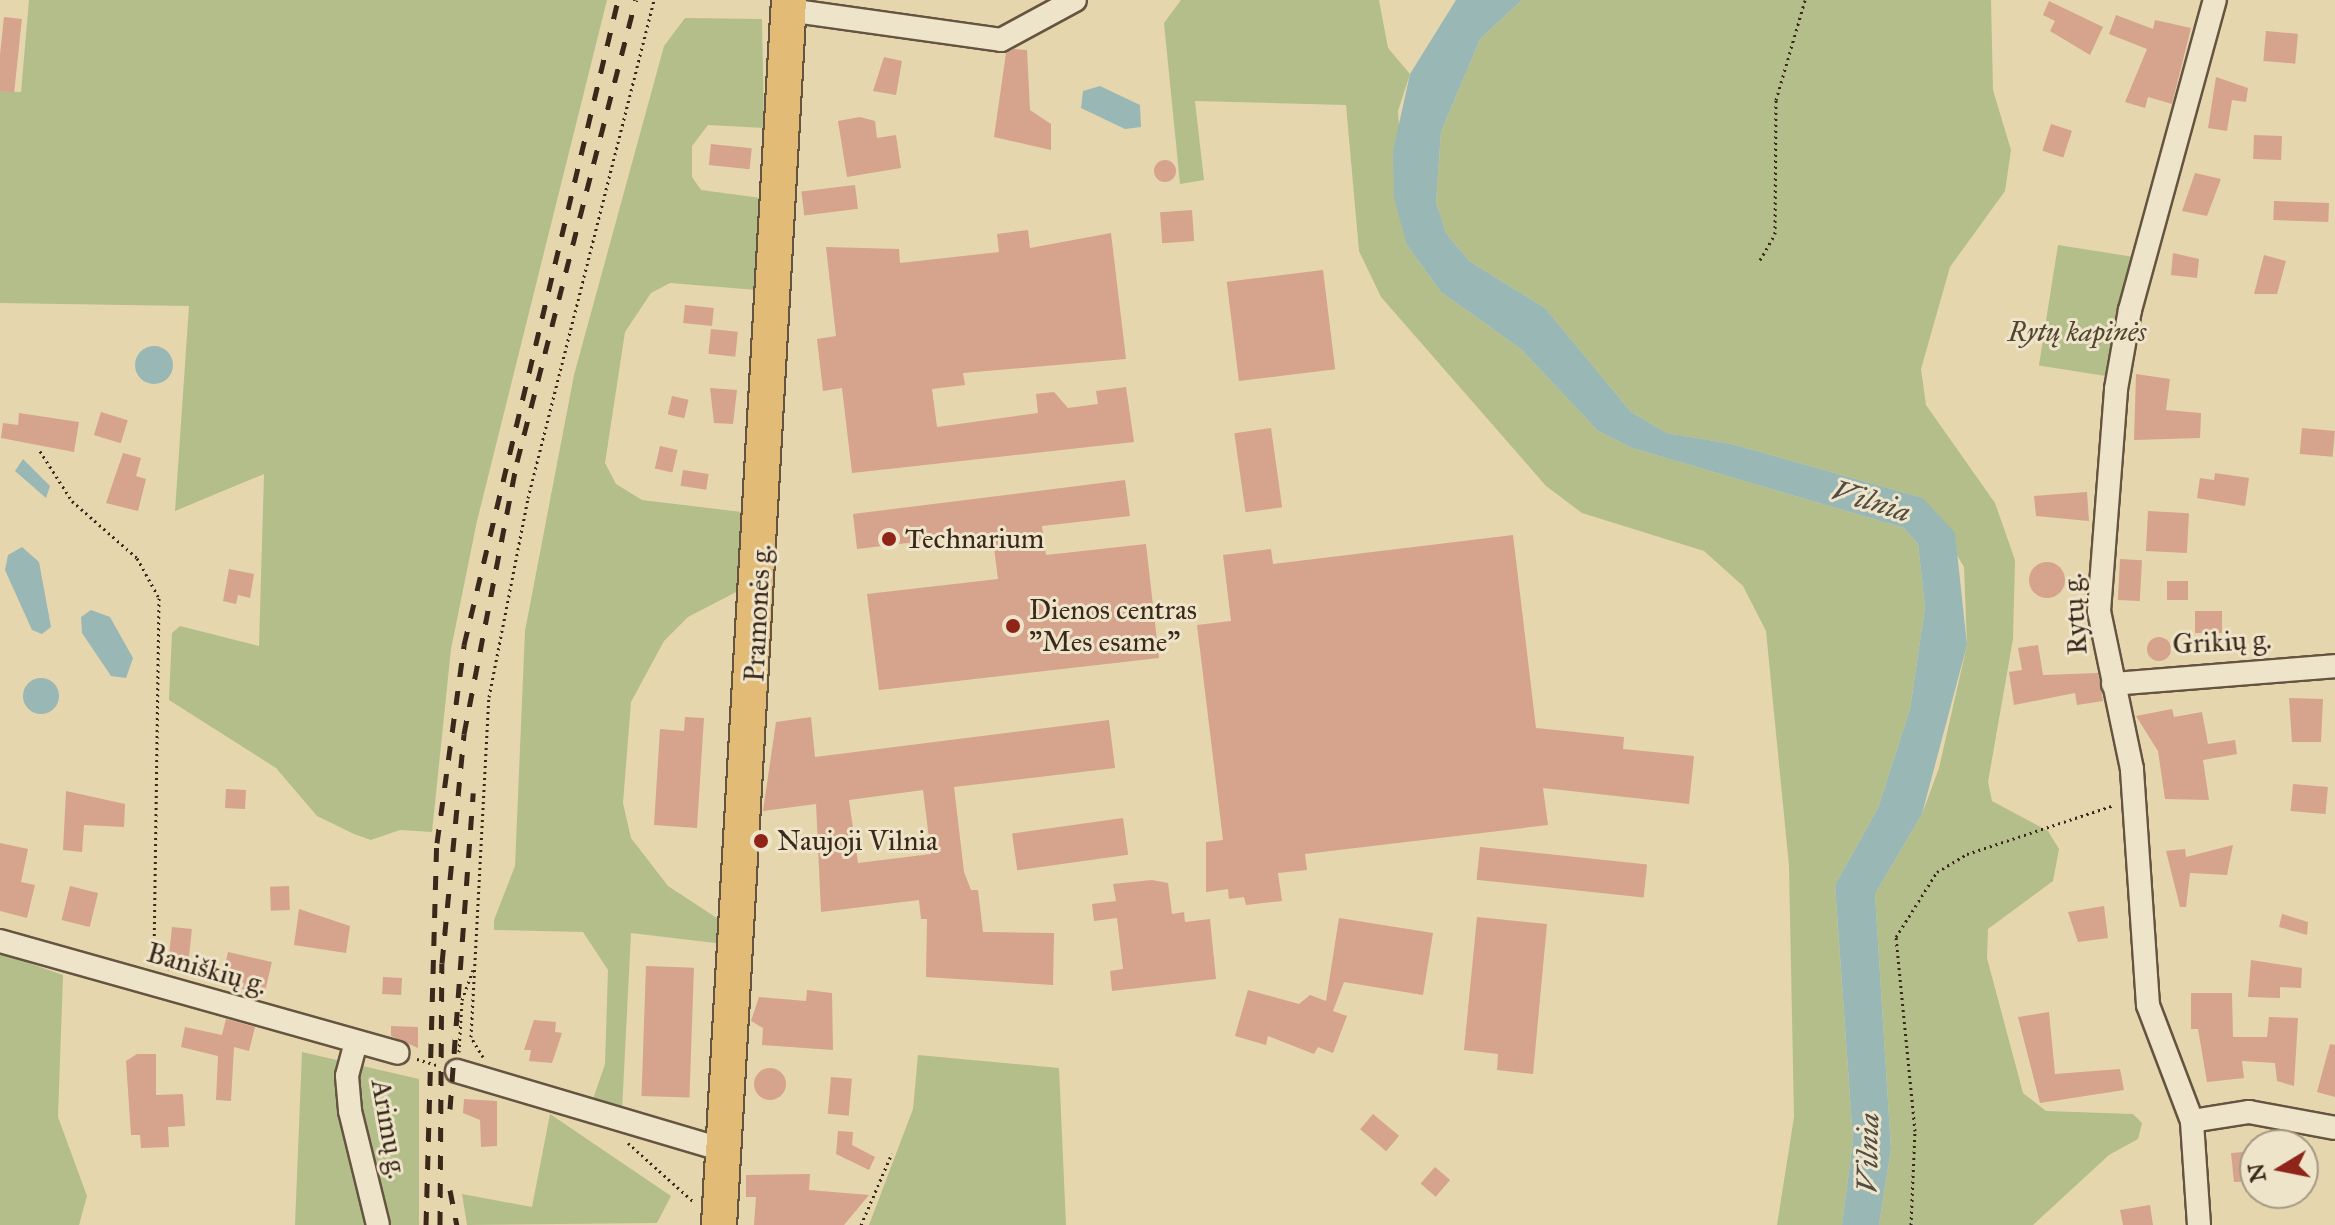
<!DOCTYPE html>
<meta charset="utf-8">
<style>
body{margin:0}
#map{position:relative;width:2335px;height:1225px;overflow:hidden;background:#e5d6ae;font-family:"IM FELL Great Primer",serif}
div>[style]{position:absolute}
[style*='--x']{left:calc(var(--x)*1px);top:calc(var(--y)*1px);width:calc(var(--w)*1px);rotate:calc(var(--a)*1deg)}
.green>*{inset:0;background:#b4be8b;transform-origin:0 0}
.water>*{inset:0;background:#99b7b5}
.round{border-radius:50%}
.building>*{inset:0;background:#d6a38d;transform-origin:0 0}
.path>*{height:3px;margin-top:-1.5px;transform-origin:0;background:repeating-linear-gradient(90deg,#3a281b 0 2px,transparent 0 6px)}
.roads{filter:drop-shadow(2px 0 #655440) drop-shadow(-2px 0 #655440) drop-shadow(0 2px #655440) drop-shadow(0 -2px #655440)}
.minor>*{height:22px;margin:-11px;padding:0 11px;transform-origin:11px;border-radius:11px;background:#eee4ca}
.primary>*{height:34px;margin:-17px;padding:0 17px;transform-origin:17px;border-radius:17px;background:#e2bb77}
.rail>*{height:5px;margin-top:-2.5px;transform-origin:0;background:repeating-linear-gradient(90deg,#3a281b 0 14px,transparent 0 28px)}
.dots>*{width:22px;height:22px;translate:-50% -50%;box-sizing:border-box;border:4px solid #eee4ca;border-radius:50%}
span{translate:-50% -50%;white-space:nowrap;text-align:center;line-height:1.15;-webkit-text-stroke:6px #eee4ca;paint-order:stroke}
.park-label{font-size:28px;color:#524631;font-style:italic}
.poi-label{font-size:28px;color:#3a281b}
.left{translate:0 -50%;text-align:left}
.street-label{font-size:28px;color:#3a281b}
.water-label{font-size:30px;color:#524c42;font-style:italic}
.north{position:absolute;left:2239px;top:1129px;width:80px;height:80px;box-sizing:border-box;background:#eee4ca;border:2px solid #a69984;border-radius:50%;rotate:260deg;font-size:22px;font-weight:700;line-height:32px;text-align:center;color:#3a281b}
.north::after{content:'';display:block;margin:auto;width:28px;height:36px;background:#8f2418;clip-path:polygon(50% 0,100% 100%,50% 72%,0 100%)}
</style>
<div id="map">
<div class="green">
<div style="clip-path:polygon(29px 0,607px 0,477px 521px,451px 649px,432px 832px,400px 830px,371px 840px,354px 834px,317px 816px,276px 768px,169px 700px,172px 633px,180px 626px,259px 646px,264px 474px,175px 511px,189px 306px,0 303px,0 91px,21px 92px)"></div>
<div style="clip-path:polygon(1181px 0,1379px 0,1388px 48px,1410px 74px,1398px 111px,1407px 245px,1441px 292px,1521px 349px,1598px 431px,1632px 448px,1904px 528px,1918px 544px,1925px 607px,1910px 709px,1878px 808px,1835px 885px,1853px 1140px,1842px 1225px,1777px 1225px,1794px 1117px,1789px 866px,1766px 631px,1743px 586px,1704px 551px,1582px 513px,1546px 486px,1381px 297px,1359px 251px,1346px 105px,1195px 101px,1204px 180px,1180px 184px,1164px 23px)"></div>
<div style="clip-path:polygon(1522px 0,1991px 0,1993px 90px,2011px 150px,2005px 191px,1950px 267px,1921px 369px,1926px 405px,1995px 503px,2015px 560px,2013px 639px,1988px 782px,1992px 801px,2048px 831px,2059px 849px,2053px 881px,1988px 929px,1987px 958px,2023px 1093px,2046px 1111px,2133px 1114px,2142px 1123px,2138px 1139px,2109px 1155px,2033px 1225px,1879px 1225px,1891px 1149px,1875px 894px,1922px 814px,1939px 768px,1967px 645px,1964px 567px,1923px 498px,1732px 444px,1667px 433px,1631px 412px,1545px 308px,1469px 261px,1446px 233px,1436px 202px,1441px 132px,1480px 39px)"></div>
<div style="clip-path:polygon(685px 18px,762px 19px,764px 128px,708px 125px,692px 146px,692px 177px,701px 190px,761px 198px,757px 290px,670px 283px,651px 293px,625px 332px,605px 463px,616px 484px,642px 500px,750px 513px,740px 590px,688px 617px,664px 641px,631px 702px,623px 803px,631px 838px,668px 886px,726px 924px,724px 944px,631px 933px,622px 1111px,591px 1105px,605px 1064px,608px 970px,583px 932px,494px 930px,494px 920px,515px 866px,525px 631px,574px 375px,664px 46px)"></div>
<div style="left:2058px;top:245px;width:74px;height:122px;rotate:9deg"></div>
<div style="clip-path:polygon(0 953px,63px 975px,58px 1117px,87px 1196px,79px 1225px,0 1225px)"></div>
<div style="clip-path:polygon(302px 1052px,419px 1079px,419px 1225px,295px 1225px)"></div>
<div style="clip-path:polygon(918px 1055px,1059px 1068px,1066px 1225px,869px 1225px,913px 1109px)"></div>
<div style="clip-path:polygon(550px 1114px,671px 1196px,657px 1223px,467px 1225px,462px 1194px,532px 1207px)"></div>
</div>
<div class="water">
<div style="clip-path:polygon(1456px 0,1522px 0,1480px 39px,1441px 132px,1436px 202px,1446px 233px,1469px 261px,1545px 308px,1631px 412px,1667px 433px,1732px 444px,1923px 498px,1955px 533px,1967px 645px,1922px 814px,1875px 894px,1891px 1149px,1879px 1225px,1842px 1225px,1853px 1140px,1835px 885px,1878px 808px,1910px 709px,1925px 607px,1918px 544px,1904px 528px,1632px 448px,1598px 431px,1521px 349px,1441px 292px,1407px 245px,1394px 198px,1393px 151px,1410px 74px)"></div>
<div style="clip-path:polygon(1100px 86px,1140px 105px,1141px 127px,1125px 129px,1081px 108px,1083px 91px)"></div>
<div class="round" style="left:135px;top:346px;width:38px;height:38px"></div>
<div style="clip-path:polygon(23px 459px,50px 486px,46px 498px,15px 471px)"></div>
<div style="clip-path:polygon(22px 547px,39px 562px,51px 627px,42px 634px,32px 630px,5px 570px,8px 555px)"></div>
<div style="clip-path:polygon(91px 610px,110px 617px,133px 658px,126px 678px,111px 676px,82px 633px,81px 617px)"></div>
<div class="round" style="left:23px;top:678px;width:36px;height:36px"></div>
</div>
<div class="building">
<div style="clip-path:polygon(2049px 1px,2103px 27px,2090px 55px,2050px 31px,2055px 21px,2043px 15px)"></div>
<div style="clip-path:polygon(2116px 15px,2153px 29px,2155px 20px,2191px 28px,2172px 104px,2148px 97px,2145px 108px,2125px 102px,2147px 49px,2109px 34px)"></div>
<div style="left:4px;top:17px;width:18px;height:74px;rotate:6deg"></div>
<div style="left:2266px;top:31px;width:32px;height:30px;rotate:5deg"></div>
<div style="clip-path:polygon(1014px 49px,1027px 50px,1030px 110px,1051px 124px,1051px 150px,994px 137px,1006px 53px)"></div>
<div style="clip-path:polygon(884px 57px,902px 61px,896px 95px,873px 91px)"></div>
<div style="clip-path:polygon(2216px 77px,2248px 88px,2246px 102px,2232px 100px,2227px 131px,2208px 128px)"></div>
<div style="clip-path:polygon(860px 117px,875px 121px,877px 138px,896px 135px,901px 168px,847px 177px,838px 121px)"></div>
<div style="left:2051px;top:124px;width:22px;height:28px;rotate:18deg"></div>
<div style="left:2254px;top:135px;width:28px;height:24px;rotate:2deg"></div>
<div style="left:711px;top:144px;width:41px;height:21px;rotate:6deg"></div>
<div class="round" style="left:1154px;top:160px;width:22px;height:22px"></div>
<div style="clip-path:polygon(2195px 173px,2221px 179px,2207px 216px,2182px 211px)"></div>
<div style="left:855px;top:185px;width:24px;height:54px;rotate:83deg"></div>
<div style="left:2274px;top:201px;width:55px;height:19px;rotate:2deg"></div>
<div style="left:1192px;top:210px;width:31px;height:32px;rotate:86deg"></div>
<div style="clip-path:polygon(1028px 230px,1030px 248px,1111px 233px,1126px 359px,963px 373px,965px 385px,932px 389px,937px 427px,1038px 413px,1036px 394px,1054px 392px,1068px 408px,1098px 404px,1096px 391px,1126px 387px,1134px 442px,852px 473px,842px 388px,823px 391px,817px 339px,836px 336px,826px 247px,899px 249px,900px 263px,999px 252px,997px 234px)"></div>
<div style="clip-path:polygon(2173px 253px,2199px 259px,2197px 278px,2171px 275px)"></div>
<div style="clip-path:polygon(2264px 255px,2286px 261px,2277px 294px,2254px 294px)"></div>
<div style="left:1323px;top:270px;width:100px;height:97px;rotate:83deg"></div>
<div style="left:685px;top:305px;width:29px;height:18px;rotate:6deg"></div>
<div style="left:711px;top:329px;width:27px;height:25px;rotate:6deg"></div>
<div style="clip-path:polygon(2136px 374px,2170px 379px,2166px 410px,2201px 413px,2200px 438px,2134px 440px)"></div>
<div style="clip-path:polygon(710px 388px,737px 390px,733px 424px,714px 423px)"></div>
<div style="left:672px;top:396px;width:17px;height:19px;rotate:13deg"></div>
<div style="left:101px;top:412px;width:28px;height:24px;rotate:17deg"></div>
<div style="clip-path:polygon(19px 413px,79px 422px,74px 452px,1px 438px,3px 423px,18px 425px)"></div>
<div style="left:1271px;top:428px;width:80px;height:37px;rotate:82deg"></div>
<div style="left:2302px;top:428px;width:33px;height:26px;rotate:5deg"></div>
<div style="left:660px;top:446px;width:18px;height:23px;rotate:13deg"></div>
<div style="clip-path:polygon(123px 453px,141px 458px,136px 476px,146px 479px,138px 511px,106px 503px)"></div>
<div style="left:683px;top:470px;width:26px;height:16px;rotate:9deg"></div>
<div style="clip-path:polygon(2215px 473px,2249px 478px,2245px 506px,2197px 498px,2200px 478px,2214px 480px)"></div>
<div style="clip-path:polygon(1125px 480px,1130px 516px,1042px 526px,1046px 555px,1146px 544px,1159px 658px,879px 690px,867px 594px,998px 579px,992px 533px,857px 549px,853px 514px)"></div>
<div style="clip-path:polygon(2087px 492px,2089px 521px,2036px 516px,2034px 496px)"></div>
<div style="left:2148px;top:511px;width:41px;height:40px;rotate:3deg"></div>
<div style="clip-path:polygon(1513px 535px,1536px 728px,1624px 737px,1623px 749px,1694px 756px,1689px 804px,1543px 788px,1548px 825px,1305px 854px,1307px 870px,1278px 873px,1282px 901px,1246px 905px,1244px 897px,1229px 899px,1228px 889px,1206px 892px,1206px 842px,1223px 840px,1197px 625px,1231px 621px,1223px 555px,1271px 549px,1273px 564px)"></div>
<div style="left:2120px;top:559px;width:22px;height:41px;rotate:3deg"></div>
<div class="round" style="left:2029px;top:562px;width:36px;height:36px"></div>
<div style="clip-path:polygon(229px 569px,254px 574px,250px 598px,238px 595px,236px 604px,223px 601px)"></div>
<div style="left:2188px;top:581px;width:19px;height:21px;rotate:90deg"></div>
<div style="left:2195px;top:611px;width:27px;height:22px"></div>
<div class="round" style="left:2147px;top:637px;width:24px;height:24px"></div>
<div style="clip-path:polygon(2038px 645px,2043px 675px,2098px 673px,2103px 701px,2077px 705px,2075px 693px,2014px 705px,2009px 672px,2022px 670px,2018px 648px)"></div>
<div style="clip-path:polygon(2289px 698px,2323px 699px,2321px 742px,2292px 742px)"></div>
<div style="clip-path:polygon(2172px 709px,2174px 717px,2202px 712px,2208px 744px,2235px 740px,2237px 754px,2203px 760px,2209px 800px,2165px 799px,2158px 751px,2136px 716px)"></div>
<div style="clip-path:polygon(685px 717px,704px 718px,697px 828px,654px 825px,660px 729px,684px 731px)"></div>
<div style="clip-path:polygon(evenodd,811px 717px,815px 757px,1109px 720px,1115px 768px,954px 787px,964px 872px,971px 890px,978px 890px,983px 932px,1054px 933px,1053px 985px,926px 977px,927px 919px,921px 919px,919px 900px,821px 912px,816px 804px,763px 811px,776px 722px,811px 717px,923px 790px,931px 854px,858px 863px,849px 800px,923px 790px)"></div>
<div style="left:2293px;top:784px;width:35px;height:27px;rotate:5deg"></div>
<div style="left:226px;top:789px;width:20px;height:19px;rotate:3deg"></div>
<div style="clip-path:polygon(66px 791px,125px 804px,124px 827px,84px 825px,82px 852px,63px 850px)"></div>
<div style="left:1123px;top:818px;width:37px;height:112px;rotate:82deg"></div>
<div style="clip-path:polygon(0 843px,28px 849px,21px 882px,35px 885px,27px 918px,0 911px)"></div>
<div style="clip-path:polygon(2233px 845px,2227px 875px,2190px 873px,2186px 907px,2180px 907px,2166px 851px,2185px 849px,2186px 857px)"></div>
<div style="left:1480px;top:847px;width:168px;height:33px;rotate:6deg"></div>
<div style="clip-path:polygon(1152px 880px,1168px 883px,1172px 914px,1184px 912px,1185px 922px,1210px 919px,1216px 979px,1112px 991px,1110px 971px,1123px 969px,1117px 918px,1094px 921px,1092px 904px,1116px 901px,1113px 884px)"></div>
<div style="left:70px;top:886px;width:29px;height:35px;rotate:14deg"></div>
<div style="left:289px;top:886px;width:24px;height:19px;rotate:88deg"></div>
<div style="clip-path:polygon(2104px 906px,2108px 938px,2078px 942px,2068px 912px)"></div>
<div style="clip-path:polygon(299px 909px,350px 926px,346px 953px,294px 945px)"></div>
<div style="clip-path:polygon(2282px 914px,2308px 922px,2307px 935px,2279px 927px)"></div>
<div style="clip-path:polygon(1477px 917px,1547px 924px,1533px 1074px,1497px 1070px,1498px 1054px,1464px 1050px)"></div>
<div style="clip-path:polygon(1339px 918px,1433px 933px,1423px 995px,1344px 982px,1333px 1011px,1347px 1016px,1333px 1053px,1318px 1047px,1314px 1054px,1268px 1036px,1266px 1045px,1235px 1036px,1248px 990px,1299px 1004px,1310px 995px,1326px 1001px)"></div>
<div style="left:172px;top:927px;width:20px;height:44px;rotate:6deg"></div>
<div style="left:228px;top:952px;width:45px;height:33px;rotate:13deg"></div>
<div style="clip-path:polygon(2251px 960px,2302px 968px,2301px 988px,2280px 987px,2280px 998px,2248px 997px)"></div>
<div style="left:646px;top:966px;width:48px;height:130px;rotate:2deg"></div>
<div style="left:383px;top:977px;width:19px;height:17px;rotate:3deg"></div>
<div style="clip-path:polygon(807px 990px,832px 993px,833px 1050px,762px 1045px,763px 1028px,751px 1021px,759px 997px,806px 1001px)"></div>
<div style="clip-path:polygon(2191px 993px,2232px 993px,2233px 1037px,2267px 1037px,2269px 1017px,2298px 1018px,2294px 1086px,2277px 1081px,2275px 1063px,2242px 1061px,2244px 1078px,2207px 1082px,2198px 1029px,2191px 1029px)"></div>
<div style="clip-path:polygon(2049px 1012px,2055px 1074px,2120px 1069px,2124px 1090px,2040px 1103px,2018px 1017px)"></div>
<div style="clip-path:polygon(226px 1019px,255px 1027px,249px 1051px,234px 1047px,231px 1101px,216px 1100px,218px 1056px,181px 1047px,185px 1027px,222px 1035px)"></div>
<div style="clip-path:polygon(534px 1020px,556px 1022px,555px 1032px,562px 1033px,552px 1063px,529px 1061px,531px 1050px,524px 1050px)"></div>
<div style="clip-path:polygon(391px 1026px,418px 1027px,418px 1048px,391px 1036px)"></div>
<div style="clip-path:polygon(2330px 1044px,2335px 1045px,2335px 1097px,2317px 1092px)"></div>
<div style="clip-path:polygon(137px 1054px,156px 1054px,156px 1095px,183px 1094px,185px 1126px,168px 1127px,169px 1147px,141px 1148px,140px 1135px,131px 1135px,126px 1061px)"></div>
<div class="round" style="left:754px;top:1068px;width:32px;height:32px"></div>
<div style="left:831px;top:1077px;width:21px;height:37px;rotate:5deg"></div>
<div style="clip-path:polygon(464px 1099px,497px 1101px,497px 1146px,481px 1147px,480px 1120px,463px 1113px)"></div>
<div style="left:1373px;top:1114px;width:34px;height:20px;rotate:40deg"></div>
<div style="clip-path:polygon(838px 1131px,853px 1132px,852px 1145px,875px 1157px,869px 1170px,836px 1154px)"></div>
<div style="clip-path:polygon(2255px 1151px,2255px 1181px,2234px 1182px,2231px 1153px)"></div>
<div style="left:1435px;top:1167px;width:20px;height:22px;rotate:41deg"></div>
<div style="clip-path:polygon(810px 1174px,809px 1190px,869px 1195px,844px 1225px,754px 1225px,756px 1197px,746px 1197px,746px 1175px)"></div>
<div style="clip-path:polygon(2150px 1205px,2153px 1225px,2123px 1225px,2120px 1210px)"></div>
</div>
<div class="path">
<div style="--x:1760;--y:260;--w:30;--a:-60"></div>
<div style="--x:1775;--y:234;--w:134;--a:-89.6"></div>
<div style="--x:1776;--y:100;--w:104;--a:-73.8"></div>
<div style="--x:40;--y:451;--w:59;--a:57.4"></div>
<div style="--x:72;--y:501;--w:86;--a:41.2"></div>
<div style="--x:137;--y:558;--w:46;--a:61.2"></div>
<div style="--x:159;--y:598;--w:367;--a:90.8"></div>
<div style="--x:459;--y:1052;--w:52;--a:-86.7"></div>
<div style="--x:462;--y:1000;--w:32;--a:-70"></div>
<div style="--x:483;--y:1057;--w:23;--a:-121"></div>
<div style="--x:471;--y:1037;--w:340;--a:-87"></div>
<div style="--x:489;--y:697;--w:203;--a:-78.9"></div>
<div style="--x:528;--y:498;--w:514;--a:-75.8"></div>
<div style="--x:417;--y:1059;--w:21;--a:17"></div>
<div style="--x:628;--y:1143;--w:89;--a:41.8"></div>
<div style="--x:861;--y:1225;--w:78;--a:-66.7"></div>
<div style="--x:1911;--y:1225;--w:94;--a:-87.6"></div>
<div style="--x:1915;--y:1131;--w:195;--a:-95.6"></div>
<div style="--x:1896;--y:937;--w:77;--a:-57.8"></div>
<div style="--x:1937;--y:872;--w:35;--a:-31"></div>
<div style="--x:1967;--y:854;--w:155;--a:-18.4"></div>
</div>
<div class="roads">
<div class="minor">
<div style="--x:788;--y:10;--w:215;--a:8"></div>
<div style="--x:1001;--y:40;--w:84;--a:-28.4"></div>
<div style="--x:2113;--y:684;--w:223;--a:-4.6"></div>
<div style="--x:0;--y:941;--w:413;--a:15.7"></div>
<div style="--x:356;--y:1042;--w:35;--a:105"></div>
<div style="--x:347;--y:1076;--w:35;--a:85"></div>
<div style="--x:350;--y:1111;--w:117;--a:76.2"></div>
<div style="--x:457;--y:1071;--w:278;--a:16.5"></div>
<div style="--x:2192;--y:1121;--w:58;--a:-9"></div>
<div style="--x:2249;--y:1112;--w:87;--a:10.5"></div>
<div style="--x:2199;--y:1225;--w:104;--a:-93.9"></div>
<div style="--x:2192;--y:1121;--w:124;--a:-110.8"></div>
<div style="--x:2148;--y:1005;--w:237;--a:-93.9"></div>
<div style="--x:2132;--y:769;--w:161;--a:-101.8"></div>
<div style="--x:2099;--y:611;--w:223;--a:-85.6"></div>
<div style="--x:2116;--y:389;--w:80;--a:-80"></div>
<div style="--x:2130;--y:310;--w:321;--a:-74.7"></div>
</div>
<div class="primary">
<div style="--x:719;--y:1225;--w:1227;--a:-86.73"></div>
</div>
</div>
<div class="rail">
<div style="--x:450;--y:1109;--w:317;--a:-85.8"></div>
<div style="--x:450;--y:1190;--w:36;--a:79"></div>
<div style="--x:426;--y:1225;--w:382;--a:-88.4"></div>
<div style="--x:437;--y:843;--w:200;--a:-82.2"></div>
<div style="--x:464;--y:645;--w:663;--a:-76.57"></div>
<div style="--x:440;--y:1225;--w:262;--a:-89.6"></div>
<div style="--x:442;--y:963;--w:230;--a:-84.5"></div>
<div style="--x:464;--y:734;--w:277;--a:-79"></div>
<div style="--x:517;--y:462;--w:477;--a:-75.6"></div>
</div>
<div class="dots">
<div style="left:889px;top:539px;background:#8f2418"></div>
<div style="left:1013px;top:626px;background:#8f2418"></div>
<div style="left:761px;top:841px;background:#8f2418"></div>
</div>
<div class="park-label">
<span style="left:2077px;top:332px">Rytų kapinės</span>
</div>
<div class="poi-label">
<span class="left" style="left:905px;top:539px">Technarium</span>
<span class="left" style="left:1029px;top:626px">Dienos centras<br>"Mes esame"</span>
<span class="left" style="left:777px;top:841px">Naujoji Vilnia</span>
</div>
<div class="street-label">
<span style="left:758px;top:613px;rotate:-87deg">Pramonės g.</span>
<span style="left:2075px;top:614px;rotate:-94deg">Rytų g.</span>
<span style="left:2222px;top:642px;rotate:-3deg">Grikių g.</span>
<span style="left:207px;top:969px;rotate:16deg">Baniškių g.</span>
<span style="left:389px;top:1129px;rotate:80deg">Arimų g.</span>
</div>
<div class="water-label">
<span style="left:1871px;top:501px;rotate:17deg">Vilnia</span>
<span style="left:1868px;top:1153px;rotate:-89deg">Vilnia</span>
</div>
<div class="north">N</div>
</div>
